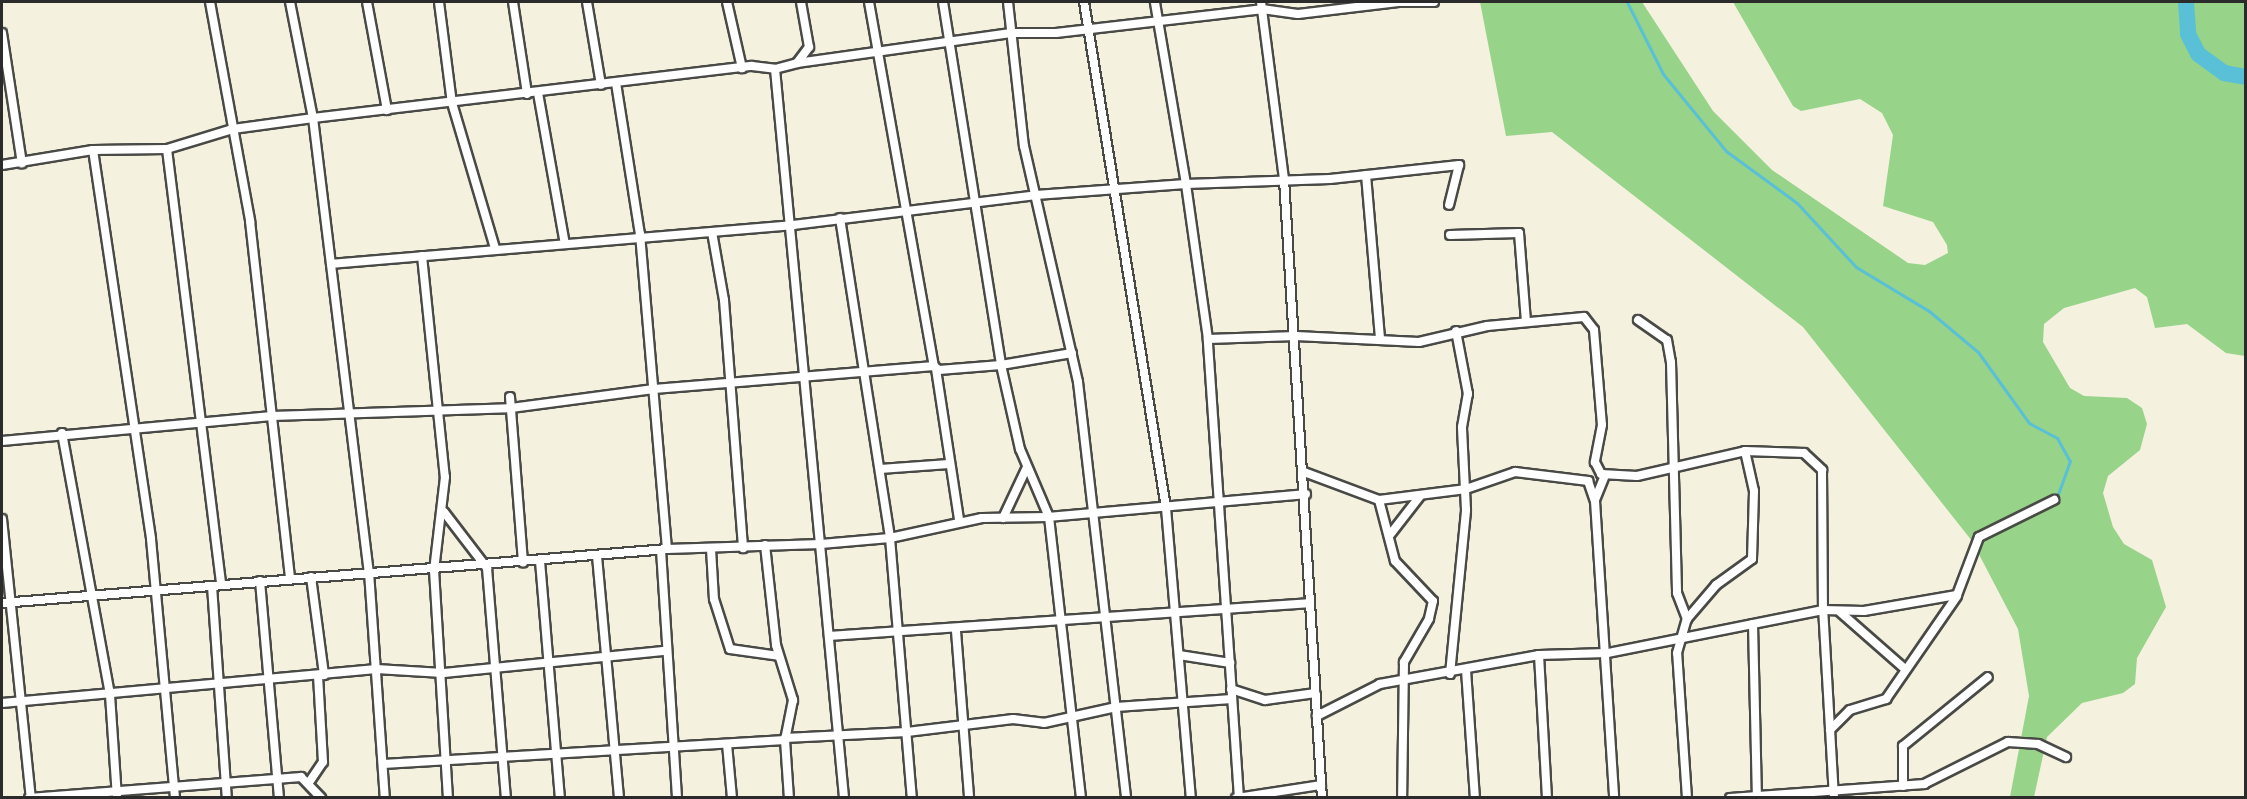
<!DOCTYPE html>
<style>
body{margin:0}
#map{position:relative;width:2247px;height:799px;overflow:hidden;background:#f4f1df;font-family:"Architects Daughter",sans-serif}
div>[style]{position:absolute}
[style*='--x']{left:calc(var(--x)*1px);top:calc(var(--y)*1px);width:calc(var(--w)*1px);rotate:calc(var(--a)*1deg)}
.green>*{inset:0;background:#97d388}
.stream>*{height:3px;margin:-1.5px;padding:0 1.5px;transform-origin:1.5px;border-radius:1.5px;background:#5ac0d7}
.river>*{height:16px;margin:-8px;padding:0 8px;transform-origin:8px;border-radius:8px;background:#5ac0d7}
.roads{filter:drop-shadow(2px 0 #494946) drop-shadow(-2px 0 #494946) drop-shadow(0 2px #494946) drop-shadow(0 -2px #494946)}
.minor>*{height:8px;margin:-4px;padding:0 4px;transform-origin:4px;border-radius:4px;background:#fff}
span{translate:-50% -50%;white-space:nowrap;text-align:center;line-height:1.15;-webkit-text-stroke:5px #fff;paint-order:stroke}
.frame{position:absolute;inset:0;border:3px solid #2b2b2b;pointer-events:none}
</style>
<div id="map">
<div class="green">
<div style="clip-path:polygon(1480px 2px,1642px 2px,1713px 111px,1772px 170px,1908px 263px,1925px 265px,1948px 253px,1947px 245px,1933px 222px,1883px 206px,1893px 135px,1882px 113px,1860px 99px,1801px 111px,1793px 106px,1733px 2px,2245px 2px,2245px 356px,2226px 353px,2187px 324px,2155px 328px,2147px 297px,2135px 288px,2064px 308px,2044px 324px,2043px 342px,2070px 388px,2084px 396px,2127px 398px,2142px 408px,2147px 424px,2140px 450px,2108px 476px,2103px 493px,2113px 527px,2124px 544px,2152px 560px,2166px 607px,2137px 658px,2135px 684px,2123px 693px,2082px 703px,2047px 737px,2034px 797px,2010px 797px,2029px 696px,2018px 629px,1972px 541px,1803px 327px,1552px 132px,1506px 136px)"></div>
</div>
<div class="stream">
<div style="--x:1627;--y:2;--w:80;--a:63.4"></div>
<div style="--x:1663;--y:74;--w:99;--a:50.7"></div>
<div style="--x:1726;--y:151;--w:88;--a:36.2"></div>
<div style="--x:1797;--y:203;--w:87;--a:47.3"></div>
<div style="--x:1856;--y:267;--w:85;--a:31.1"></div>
<div style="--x:1929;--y:311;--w:64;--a:39.9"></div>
<div style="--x:1978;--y:352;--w:87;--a:54.3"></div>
<div style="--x:2029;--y:423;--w:32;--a:28"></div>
<div style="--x:2057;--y:438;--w:26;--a:61"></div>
<div style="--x:2070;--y:461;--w:35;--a:110"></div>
</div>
<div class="river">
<div style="--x:2186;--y:2;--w:32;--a:86"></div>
<div style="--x:2188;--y:34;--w:22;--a:63"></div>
<div style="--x:2198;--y:54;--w:32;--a:36"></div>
<div style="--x:2224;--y:73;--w:22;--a:10"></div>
</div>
<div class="roads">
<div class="minor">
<div style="--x:210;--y:2;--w:223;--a:79.6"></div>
<div style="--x:250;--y:221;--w:359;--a:83.6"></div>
<div style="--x:290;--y:2;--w:118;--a:78.8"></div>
<div style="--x:313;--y:118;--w:457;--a:83"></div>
<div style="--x:369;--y:572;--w:227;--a:86"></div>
<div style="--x:367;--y:2;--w:110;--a:79.5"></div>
<div style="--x:439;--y:2;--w:102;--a:82.7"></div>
<div style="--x:452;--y:103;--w:151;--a:73.5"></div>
<div style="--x:513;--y:2;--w:93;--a:81.3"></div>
<div style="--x:587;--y:2;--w:84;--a:80.4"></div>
<div style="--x:727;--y:2;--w:68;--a:77.2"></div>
<div style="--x:869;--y:2;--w:370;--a:79.9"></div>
<div style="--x:934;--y:366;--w:6;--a:39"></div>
<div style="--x:939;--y:370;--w:62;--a:-4.6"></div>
<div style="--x:1001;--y:365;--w:72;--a:-9.6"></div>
<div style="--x:943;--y:2;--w:368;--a:80.9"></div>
<div style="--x:1001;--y:365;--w:86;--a:77.3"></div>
<div style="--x:1020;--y:449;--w:74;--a:66.9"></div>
<div style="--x:1049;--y:517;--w:283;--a:83.5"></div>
<div style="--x:1008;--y:2;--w:145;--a:83.7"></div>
<div style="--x:1024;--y:146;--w:242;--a:77.1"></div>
<div style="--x:1078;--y:382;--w:419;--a:83.4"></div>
<div style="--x:1084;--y:2;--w:513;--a:80.79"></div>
<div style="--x:1166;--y:508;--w:291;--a:85.1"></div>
<div style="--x:1261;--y:2;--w:178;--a:82.6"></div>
<div style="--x:1284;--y:179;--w:620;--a:86.49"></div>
<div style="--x:1400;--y:2;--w:34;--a:0"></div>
<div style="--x:2;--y:33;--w:132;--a:81.3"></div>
<div style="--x:797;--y:63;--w:216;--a:-8"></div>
<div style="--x:1011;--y:33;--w:45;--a:0"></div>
<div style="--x:1056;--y:33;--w:207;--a:-6.6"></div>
<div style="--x:1262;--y:9;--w:36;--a:8"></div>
<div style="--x:1298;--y:14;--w:101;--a:-6.8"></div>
<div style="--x:775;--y:69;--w:732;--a:84.59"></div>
<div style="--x:616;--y:83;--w:153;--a:81"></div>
<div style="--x:640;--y:234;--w:316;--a:85.1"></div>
<div style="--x:538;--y:93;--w:153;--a:79.9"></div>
<div style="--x:167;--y:149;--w:438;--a:82.9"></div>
<div style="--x:93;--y:150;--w:393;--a:81.5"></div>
<div style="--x:151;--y:539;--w:260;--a:84.7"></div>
<div style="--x:2;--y:165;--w:92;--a:-9.4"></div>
<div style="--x:93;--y:150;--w:74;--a:-0.8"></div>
<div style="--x:167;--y:149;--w:69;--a:-16.9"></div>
<div style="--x:233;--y:129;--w:81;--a:-7.8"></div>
<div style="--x:313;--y:118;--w:442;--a:-6.8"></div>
<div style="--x:752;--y:66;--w:23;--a:7"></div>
<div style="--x:775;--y:69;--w:23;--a:-15"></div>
<div style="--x:797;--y:63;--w:20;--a:-53"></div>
<div style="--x:809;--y:47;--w:46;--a:-100.1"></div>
<div style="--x:1366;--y:175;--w:164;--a:85.1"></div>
<div style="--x:840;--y:218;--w:324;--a:81.1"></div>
<div style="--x:890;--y:538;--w:261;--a:85.2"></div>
<div style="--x:712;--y:232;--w:69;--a:80"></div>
<div style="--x:724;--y:300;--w:249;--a:85.6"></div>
<div style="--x:1450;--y:235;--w:69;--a:-1.7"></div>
<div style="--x:1519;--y:233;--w:89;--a:85.5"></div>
<div style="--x:422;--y:256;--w:222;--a:84.1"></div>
<div style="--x:445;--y:477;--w:94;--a:96.7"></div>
<div style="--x:434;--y:570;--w:228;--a:86.5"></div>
<div style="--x:331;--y:264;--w:464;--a:-4.8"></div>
<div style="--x:793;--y:225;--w:245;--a:-7"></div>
<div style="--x:1036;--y:195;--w:150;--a:-4.2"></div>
<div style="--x:1186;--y:184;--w:185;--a:-99.7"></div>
<div style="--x:1638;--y:320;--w:35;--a:35"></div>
<div style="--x:1667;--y:340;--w:22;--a:80"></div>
<div style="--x:1671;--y:362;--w:231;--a:88.5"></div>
<div style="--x:1677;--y:593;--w:28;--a:69"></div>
<div style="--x:1208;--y:339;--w:88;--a:-2"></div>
<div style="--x:1296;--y:336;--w:123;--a:2.8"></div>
<div style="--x:1419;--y:342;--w:70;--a:-13.2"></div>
<div style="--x:1487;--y:326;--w:97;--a:-5.3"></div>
<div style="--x:1584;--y:317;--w:16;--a:52"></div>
<div style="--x:1594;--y:330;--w:95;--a:85.2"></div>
<div style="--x:1602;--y:425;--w:38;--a:101"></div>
<div style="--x:1595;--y:462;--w:13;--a:63"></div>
<div style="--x:1601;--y:474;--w:36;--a:3"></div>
<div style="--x:1637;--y:476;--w:111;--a:-13"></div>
<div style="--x:1745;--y:451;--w:59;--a:1.9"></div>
<div style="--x:1804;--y:453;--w:25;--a:43"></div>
<div style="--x:1822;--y:470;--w:140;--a:89.6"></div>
<div style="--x:1823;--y:610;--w:220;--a:168.7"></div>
<div style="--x:1607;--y:653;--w:68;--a:178.3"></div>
<div style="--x:1539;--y:655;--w:162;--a:169.7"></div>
<div style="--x:1380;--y:684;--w:71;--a:153.1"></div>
<div style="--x:936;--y:369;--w:153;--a:81.3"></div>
<div style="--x:510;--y:397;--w:166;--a:85.5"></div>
<div style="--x:62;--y:433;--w:266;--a:79.6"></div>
<div style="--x:110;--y:695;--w:103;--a:86.1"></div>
<div style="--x:2;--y:441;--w:271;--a:-5.3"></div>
<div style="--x:272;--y:416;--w:239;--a:-1.9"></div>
<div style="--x:511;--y:408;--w:144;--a:-7.6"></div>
<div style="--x:654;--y:389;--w:281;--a:-4.7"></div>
<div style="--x:880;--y:469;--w:69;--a:-4.1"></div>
<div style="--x:1304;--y:472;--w:80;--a:20.5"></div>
<div style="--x:1379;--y:500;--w:88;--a:-7.2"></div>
<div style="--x:1466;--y:489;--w:52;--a:-19.1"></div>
<div style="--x:1515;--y:472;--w:74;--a:7"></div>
<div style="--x:1588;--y:481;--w:21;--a:71"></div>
<div style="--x:1595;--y:501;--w:298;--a:86.3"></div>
<div style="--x:1379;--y:500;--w:63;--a:75.3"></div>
<div style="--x:1395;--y:561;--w:55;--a:46.5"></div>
<div style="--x:1433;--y:601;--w:18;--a:103"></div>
<div style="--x:1429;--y:619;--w:50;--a:120.2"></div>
<div style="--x:1404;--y:662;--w:136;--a:90.8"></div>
<div style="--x:1595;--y:500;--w:27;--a:-68"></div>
<div style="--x:444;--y:512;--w:71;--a:52.5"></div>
<div style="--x:487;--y:568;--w:231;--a:85.3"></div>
<div style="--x:1003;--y:518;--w:56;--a:-64.8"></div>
<div style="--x:2;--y:519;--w:281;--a:84.1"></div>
<div style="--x:1389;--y:536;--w:51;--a:-52.2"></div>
<div style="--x:765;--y:545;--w:101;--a:83.7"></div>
<div style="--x:776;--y:645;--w:58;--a:72.8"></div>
<div style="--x:793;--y:700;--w:41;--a:101.3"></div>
<div style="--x:785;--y:740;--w:58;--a:86.1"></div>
<div style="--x:711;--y:549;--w:50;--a:86.6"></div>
<div style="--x:714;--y:599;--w:52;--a:72.3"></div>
<div style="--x:730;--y:649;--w:49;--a:8.1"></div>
<div style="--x:661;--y:550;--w:249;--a:86.3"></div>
<div style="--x:597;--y:556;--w:243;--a:84.8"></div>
<div style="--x:540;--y:561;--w:238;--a:85.2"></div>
<div style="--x:311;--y:577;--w:99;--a:82.4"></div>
<div style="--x:260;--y:581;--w:218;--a:85"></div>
<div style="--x:212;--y:586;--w:213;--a:86"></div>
<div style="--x:2;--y:603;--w:667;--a:-4.64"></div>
<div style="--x:667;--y:549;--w:154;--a:-1.9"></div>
<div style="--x:821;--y:544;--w:69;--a:-5"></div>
<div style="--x:890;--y:538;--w:94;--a:-12.3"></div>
<div style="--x:982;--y:518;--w:67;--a:-0.9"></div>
<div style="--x:1049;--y:517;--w:258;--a:-5.1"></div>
<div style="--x:1840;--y:612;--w:86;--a:41.2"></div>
<div style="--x:1753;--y:624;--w:174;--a:88.7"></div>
<div style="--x:956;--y:631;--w:168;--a:85.5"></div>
<div style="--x:829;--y:636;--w:480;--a:-3.9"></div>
<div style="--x:1179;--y:655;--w:52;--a:8.9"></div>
<div style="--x:1539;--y:655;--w:143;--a:86.8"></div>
<div style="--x:1466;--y:670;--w:128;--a:86"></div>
<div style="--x:1450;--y:674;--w:165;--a:-84.4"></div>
<div style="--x:1466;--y:510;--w:83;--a:-92.8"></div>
<div style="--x:1462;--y:427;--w:34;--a:-80"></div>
<div style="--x:1468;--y:394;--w:64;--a:-100.8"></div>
<div style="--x:1231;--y:689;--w:36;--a:18"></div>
<div style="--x:1265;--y:700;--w:51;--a:-7.8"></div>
<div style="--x:2;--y:703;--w:376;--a:-5.2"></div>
<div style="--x:376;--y:669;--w:67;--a:3.4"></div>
<div style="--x:443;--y:673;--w:222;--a:-5.7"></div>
<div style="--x:1830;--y:730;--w:28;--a:-45"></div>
<div style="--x:1850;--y:710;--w:38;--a:-17"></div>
<div style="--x:1886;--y:699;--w:125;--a:-55.4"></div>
<div style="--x:785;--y:738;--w:122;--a:-2.8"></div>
<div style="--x:907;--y:732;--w:107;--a:-7"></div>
<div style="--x:1013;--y:719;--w:31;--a:7"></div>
<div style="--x:1044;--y:723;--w:74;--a:-12.5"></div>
<div style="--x:1116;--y:707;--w:116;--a:-3.9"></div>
<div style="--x:727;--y:744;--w:54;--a:84.7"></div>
<div style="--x:383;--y:764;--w:403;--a:-3.4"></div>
<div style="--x:310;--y:781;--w:23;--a:-56"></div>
<div style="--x:323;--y:762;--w:86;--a:-93.3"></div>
<div style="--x:1903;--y:786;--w:40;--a:-90"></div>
<div style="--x:1903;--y:746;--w:109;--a:-39.1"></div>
<div style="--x:29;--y:798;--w:273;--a:-4.4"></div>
<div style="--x:301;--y:777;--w:29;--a:46"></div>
<div style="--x:1236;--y:798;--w:86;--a:-8.7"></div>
<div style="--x:1239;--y:798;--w:460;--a:-93.9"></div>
<div style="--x:1208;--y:339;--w:157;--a:-98.1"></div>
<div style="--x:1186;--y:184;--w:144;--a:-2"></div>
<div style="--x:1330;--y:179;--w:130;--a:-6.2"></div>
<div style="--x:1459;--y:165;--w:41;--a:104"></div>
<div style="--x:1687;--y:798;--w:145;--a:-93.9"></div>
<div style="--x:1677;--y:653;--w:35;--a:-74"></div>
<div style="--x:1687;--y:619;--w:45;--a:-49.5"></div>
<div style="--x:1716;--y:585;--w:44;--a:-35.8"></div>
<div style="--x:1752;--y:559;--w:68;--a:-88.3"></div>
<div style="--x:1754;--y:491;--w:41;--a:-102.7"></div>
<div style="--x:1730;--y:798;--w:195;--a:-4.1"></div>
<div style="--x:1924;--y:784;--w:94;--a:-26.6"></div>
<div style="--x:2008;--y:742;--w:30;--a:4"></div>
<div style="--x:2038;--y:744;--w:31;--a:25"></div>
<div style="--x:1834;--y:798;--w:188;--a:-93.3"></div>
<div style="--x:1823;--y:610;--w:41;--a:1.4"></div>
<div style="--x:1864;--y:611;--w:94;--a:-9.8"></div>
<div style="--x:1957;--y:595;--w:62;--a:-69.2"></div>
<div style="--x:1979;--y:537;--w:84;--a:-26.3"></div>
</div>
</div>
<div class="frame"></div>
</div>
